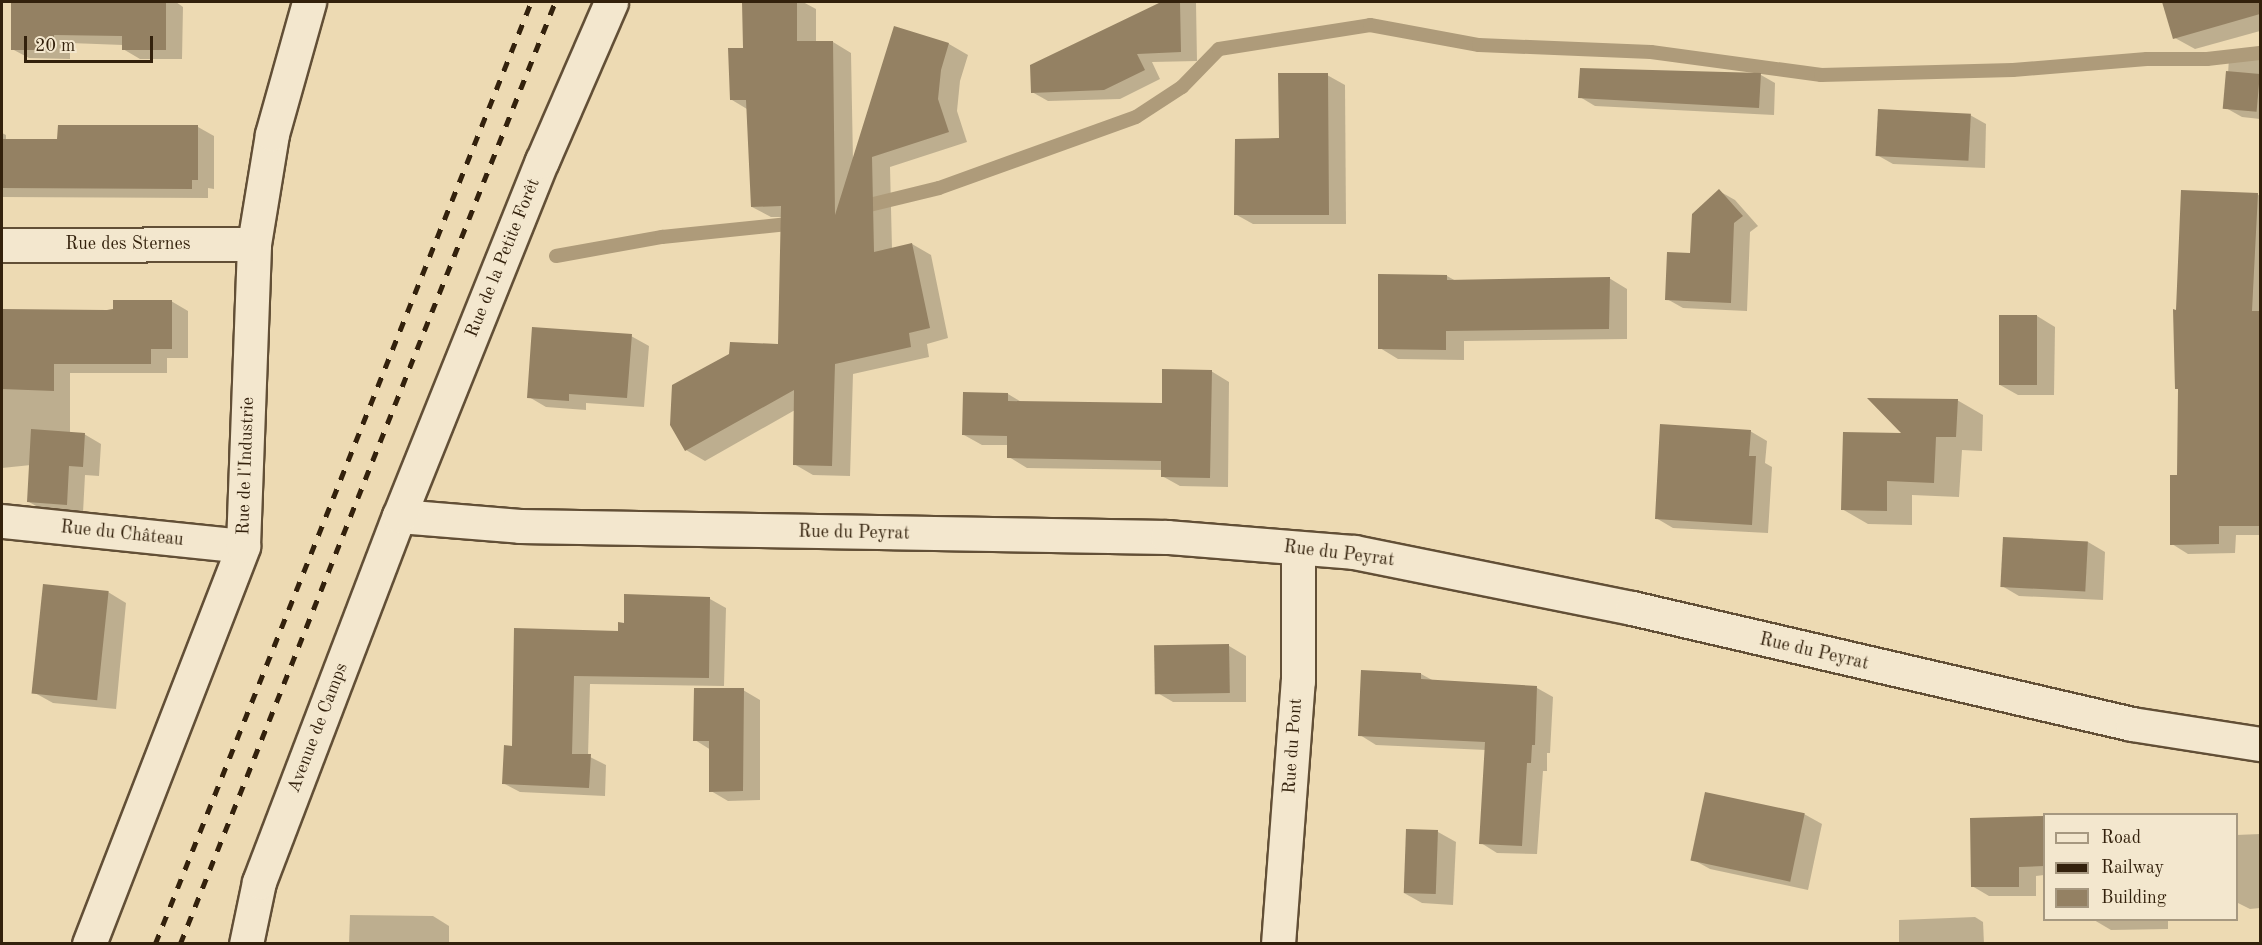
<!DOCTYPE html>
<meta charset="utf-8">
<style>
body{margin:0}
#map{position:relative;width:2262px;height:945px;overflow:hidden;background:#eddab3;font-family:"Old Standard TT",serif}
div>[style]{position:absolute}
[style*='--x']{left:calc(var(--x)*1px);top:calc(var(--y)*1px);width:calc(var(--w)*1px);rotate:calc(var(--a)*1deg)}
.shadow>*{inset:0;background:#0003}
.stream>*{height:14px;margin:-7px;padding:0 7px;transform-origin:7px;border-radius:7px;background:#ae9b7a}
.building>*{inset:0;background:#948163;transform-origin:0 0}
.roads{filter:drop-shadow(2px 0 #624f36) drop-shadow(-2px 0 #624f36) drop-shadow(0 2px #624f36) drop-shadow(0 -2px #624f36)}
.minor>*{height:33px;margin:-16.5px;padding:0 16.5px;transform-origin:16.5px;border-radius:16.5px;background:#f3e7ce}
.rail>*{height:4.5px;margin-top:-2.25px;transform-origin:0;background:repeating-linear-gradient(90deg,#33210c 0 10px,transparent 0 20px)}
span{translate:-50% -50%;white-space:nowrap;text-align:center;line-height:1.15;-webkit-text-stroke:5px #f3e7ce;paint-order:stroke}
.street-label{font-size:18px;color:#33210c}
.frame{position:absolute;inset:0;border:3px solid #33210c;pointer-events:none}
.legend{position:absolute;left:2043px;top:813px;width:195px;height:108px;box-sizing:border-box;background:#f3e7ce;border:2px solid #a69880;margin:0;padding:8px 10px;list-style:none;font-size:18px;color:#33210c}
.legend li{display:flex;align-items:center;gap:12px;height:30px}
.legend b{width:30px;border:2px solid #a69880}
.scale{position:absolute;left:24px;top:36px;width:129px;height:27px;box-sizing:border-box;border:3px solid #33210c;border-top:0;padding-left:8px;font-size:18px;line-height:21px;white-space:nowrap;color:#33210c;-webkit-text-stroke:4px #f3e7ce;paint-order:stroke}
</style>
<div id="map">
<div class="shadow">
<div style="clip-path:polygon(12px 2px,176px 2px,183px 7px,182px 59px,140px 59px,123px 49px,123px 45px,70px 43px,70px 59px,29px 58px,12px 49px)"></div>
<div style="clip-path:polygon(743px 2px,803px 2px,816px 9px,816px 42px,833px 42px,851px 53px,853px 161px,895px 28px,949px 44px,968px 55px,960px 81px,957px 111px,967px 142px,890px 167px,892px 249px,912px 244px,931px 255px,948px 338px,927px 344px,929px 357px,853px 374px,850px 476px,813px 475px,794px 464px,795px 410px,705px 461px,686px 450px,780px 345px,782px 217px,771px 217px,752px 207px,747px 109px,732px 100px,744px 50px)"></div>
<div style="clip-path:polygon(1164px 2px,1196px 3px,1197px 61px,1152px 62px,1160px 79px,1120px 99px,1048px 101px,1032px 92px,1032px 66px)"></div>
<div style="clip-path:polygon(2164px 2px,2260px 2px,2260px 31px,2195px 49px,2175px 38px)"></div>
<div style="clip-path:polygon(2229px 58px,2260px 58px,2260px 119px,2242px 117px,2226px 108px)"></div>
<div style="clip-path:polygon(1327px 75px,1345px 85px,1346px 224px,1253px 224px,1235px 214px,1281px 139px)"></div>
<div style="clip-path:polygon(1761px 75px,1775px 83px,1774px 115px,1595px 106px,1580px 97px)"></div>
<div style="clip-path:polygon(1970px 115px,1986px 124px,1985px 168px,1893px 164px,1877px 155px)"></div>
<div style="clip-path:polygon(198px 127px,214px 136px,214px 189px,208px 188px,208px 198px,2px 197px,2px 133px,6px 135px,6px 141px,59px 141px)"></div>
<div style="clip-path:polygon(1719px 191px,1735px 200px,1758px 226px,1750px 232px,1747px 311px,1683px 308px,1667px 299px,1691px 255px)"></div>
<div style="clip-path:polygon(2257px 194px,2260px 196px,2260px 535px,2236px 535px,2235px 553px,2188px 554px,2172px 544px,2179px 477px,2178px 311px)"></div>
<div style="clip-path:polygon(1379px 276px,1447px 276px,1456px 281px,1609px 278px,1627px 289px,1627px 339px,1464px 341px,1464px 360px,1398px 359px,1380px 348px)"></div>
<div style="clip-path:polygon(171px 301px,188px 311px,188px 358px,167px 358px,167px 373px,70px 373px,70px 433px,84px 434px,101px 444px,99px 476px,85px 475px,83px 513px,45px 511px,29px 502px,31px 465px,2px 468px,2px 310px,107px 311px)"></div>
<div style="clip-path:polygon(2037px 316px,2055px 327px,2054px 395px,2018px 395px,2000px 385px)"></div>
<div style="clip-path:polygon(631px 336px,649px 346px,644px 407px,586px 403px,586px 410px,546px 407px,529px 397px)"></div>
<div style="clip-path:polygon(1211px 371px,1229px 382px,1228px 487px,1180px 486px,1162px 476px,1162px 470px,1027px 468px,1009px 457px,1009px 445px,982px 445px,964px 435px,1008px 394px,1023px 403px,1163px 404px)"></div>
<div style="clip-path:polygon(1957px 400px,1983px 415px,1982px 451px,1962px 450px,1959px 497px,1912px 495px,1912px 525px,1868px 524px,1842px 509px)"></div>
<div style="clip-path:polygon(1750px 431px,1767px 441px,1765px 463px,1772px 467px,1768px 533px,1673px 528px,1656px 518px)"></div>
<div style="clip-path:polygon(2088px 542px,2105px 552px,2103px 600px,2019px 596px,2002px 586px)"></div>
<div style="clip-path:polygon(108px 592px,126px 603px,116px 709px,53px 703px,35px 693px)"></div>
<div style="clip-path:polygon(710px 599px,726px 608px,724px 686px,590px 684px,588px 756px,606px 765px,605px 796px,520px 792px,503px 783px,513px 747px,515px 630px,620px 633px,625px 624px)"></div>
<div style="clip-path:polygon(1229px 646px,1246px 656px,1246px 702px,1173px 702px,1156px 692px)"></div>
<div style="clip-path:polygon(1362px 672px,1421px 674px,1434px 681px,1537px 688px,1553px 697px,1550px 753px,1547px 753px,1547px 771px,1543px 771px,1537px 854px,1497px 853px,1481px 843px,1486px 750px,1376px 745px,1360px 735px)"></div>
<div style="clip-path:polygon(743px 690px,760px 700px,760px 800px,728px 801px,711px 791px,711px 750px,695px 740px)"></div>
<div style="clip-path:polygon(1804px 814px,1822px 824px,1808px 890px,1710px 869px,1692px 859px)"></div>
<div style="clip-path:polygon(2044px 817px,2044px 875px,2036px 876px,2036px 896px,1989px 896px,1972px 886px,1971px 820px)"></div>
<div style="clip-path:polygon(1407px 830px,1438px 832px,1456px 842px,1453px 905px,1422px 903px,1404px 893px)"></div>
<div style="clip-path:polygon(2260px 834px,2260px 908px,2250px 909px,2236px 902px,2236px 835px)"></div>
<div style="clip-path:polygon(350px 915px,433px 916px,449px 926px,449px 944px,349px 944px)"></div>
<div style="clip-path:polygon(1975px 917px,1983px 922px,1984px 944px,1899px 944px,1899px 920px)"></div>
<div style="clip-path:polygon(2094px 920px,2168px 920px,2168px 929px,2111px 930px)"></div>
</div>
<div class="stream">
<div style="--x:857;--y:208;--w:84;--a:-13.7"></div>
<div style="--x:939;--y:188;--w:209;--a:-19.8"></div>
<div style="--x:1136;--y:117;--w:55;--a:-33.1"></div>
<div style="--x:1182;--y:87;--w:53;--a:-45.8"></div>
<div style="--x:1219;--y:49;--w:153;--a:-9"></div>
<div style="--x:1370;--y:25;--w:111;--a:10.4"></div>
<div style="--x:1479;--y:45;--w:172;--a:2.3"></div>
<div style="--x:1651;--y:52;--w:172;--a:7.7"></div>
<div style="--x:1821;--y:75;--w:192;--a:-1.5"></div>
<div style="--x:2013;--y:70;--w:134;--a:-4.7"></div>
<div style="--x:2147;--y:59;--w:60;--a:0"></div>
<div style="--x:2207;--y:59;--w:53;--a:-6.5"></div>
<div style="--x:556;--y:256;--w:108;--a:-10.2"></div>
<div style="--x:662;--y:237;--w:136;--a:-5.9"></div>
</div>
<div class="building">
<div style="clip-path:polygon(11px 2px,166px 2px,166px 50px,122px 50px,122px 36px,54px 35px,54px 50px,11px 50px)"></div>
<div style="clip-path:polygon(742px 2px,797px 2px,797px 41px,833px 41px,835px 215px,894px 26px,949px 43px,941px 70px,938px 99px,949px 132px,872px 157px,874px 252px,912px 243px,930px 328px,909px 333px,911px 347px,835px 364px,832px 466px,793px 465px,794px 390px,685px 451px,670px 425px,672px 385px,729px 354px,730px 342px,778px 344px,781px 206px,751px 207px,746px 100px,730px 100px,728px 48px,743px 48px)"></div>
<div style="clip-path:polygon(1161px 2px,1180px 2px,1181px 52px,1137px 54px,1145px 70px,1104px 90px,1031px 93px,1030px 65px)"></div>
<div style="clip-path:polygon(2162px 2px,2260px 2px,2260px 14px,2173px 39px)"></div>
<div style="clip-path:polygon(1580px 68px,1761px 73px,1759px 108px,1578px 98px)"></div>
<div style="left:2226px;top:71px;width:34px;height:38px;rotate:5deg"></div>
<div style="clip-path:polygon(1278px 73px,1328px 73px,1329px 215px,1234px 215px,1235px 139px,1279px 138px)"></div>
<div style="left:1878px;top:109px;width:93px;height:47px;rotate:3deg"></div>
<div style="clip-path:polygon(58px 125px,198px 125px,198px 180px,192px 180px,192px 189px,2px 188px,2px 139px,57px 139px)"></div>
<div style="clip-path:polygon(1719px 189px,1743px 216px,1734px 223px,1731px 303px,1665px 300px,1667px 252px,1690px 253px,1692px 214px)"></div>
<div style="clip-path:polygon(2181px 190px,2258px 193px,2252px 311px,2260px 311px,2260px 526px,2219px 526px,2219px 544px,2170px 545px,2170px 475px,2177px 475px,2178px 389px,2175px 389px,2173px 309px,2176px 310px)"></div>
<div style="clip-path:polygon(1378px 274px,1447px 275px,1447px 280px,1610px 277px,1609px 329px,1446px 331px,1446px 350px,1378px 349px)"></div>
<div style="clip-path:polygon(113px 300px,172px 300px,172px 349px,151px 349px,151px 364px,54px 364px,54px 391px,2px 389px,2px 309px,107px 310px,113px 309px)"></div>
<div style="left:1999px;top:315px;width:38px;height:70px"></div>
<div style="clip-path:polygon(532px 327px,632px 334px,627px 398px,569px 394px,569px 401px,527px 398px)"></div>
<div style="clip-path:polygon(1162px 369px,1212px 370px,1210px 478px,1161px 477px,1161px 461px,1007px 458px,1007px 436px,962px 435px,963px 392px,1008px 393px,1008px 401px,1162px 403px)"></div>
<div style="clip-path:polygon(1867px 398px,1958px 399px,1956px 437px,1936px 437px,1934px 483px,1887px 481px,1887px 511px,1841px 510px,1843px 432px,1901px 433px)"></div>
<div style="clip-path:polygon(1660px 424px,1751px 430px,1749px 456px,1756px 456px,1752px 525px,1655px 519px)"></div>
<div style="clip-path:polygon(31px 429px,85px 433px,83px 467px,69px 466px,67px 505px,27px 502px)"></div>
<div style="left:2003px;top:537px;width:85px;height:50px;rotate:3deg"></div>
<div style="left:43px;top:584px;width:66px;height:110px;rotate:6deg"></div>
<div style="clip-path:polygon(624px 594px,710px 597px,709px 678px,574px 676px,572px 754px,591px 754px,589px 788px,502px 784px,504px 745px,512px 746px,514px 628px,618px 631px,618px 622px,624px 623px)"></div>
<div style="left:1229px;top:644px;width:49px;height:75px;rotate:89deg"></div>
<div style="clip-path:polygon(1361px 670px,1421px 673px,1421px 679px,1537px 686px,1535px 745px,1532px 745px,1531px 763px,1527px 763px,1522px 846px,1479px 844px,1485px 742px,1358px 736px)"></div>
<div style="clip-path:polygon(694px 688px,744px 688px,743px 791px,709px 792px,709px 741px,693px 741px)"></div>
<div style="left:1705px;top:792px;width:102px;height:70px;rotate:12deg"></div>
<div style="clip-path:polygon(2044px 816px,2044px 866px,2019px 867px,2019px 887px,1971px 887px,1970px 818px)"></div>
<div style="left:1406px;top:829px;width:32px;height:64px;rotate:2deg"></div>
</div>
<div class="roads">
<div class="minor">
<div style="--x:2;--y:245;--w:252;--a:-0.2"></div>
<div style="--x:399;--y:516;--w:121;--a:4.7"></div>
<div style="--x:520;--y:526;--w:647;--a:0.97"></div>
<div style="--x:1167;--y:537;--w:188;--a:4.6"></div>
<div style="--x:1354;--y:552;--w:284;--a:11.4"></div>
<div style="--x:1632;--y:608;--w:513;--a:13.06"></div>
<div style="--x:2132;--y:724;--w:130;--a:8.9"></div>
<div style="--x:2;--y:521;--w:242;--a:5.9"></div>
<div style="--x:89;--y:944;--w:427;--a:-68.8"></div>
<div style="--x:243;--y:546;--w:302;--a:-87.9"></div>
<div style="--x:254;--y:244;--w:111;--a:-80.7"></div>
<div style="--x:272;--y:134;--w:137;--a:-74.3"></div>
<div style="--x:246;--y:944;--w:63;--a:-78.2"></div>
<div style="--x:259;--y:882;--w:392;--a:-69.1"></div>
<div style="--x:399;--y:516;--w:383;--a:-68.1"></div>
<div style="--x:542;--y:161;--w:173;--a:-66.5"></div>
<div style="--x:1278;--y:944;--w:264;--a:-85.7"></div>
<div style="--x:1298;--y:681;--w:133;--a:-90"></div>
</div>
</div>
<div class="rail">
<div style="--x:155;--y:944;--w:1014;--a:-68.24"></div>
<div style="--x:180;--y:944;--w:1014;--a:-68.29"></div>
</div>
<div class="street-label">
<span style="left:128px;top:244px">Rue des Sternes</span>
<span style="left:503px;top:258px;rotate:-68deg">Rue de la Petite Forêt</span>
<span style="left:246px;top:466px;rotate:-88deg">Rue de l'Industrie</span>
<span style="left:854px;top:533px;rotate:1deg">Rue du Peyrat</span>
<span style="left:122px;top:534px;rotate:6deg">Rue du Château</span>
<span style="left:1339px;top:554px;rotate:7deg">Rue du Peyrat</span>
<span style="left:1814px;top:652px;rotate:13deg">Rue du Peyrat</span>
<span style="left:318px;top:728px;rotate:-69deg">Avenue de Camps</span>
<span style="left:1293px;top:746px;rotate:-86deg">Rue du Pont</span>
</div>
<div class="frame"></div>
<ul class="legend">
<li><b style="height:8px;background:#f3e7ce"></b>Road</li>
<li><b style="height:8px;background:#33210c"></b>Railway</li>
<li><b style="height:16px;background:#948163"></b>Building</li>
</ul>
<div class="scale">20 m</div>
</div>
